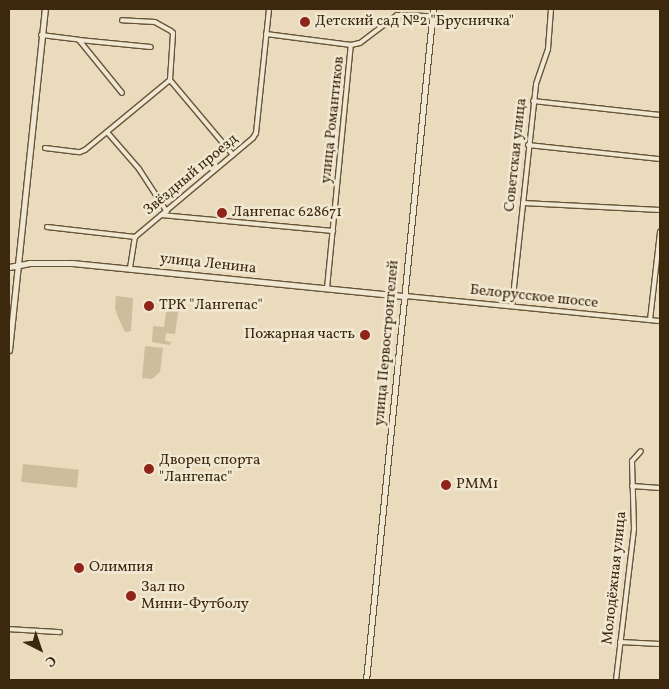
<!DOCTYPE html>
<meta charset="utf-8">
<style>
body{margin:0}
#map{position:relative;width:669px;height:689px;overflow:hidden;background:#e9dbbb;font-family:Vollkorn,serif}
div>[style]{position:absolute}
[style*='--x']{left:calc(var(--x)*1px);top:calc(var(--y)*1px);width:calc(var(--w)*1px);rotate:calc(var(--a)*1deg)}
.green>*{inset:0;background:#ccbd9d;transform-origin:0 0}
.roads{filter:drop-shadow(1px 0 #675538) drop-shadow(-1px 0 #675538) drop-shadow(0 1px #675538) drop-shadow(0 -1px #675538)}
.street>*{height:4px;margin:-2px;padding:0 2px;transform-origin:2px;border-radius:2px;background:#f1e8d3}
.secondary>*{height:5px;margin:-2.5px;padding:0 2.5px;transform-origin:2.5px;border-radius:2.5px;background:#f1e8d3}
.dots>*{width:14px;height:14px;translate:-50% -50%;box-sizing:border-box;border:2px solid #f1e8d3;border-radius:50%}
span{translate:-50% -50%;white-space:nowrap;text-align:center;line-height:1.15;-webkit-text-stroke:5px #f1e8d3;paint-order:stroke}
.poi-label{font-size:15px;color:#3c280d}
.left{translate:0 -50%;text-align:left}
.right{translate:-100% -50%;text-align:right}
.street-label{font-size:15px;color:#3c280d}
.frame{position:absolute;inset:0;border:10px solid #3c280d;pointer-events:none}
.north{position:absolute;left:15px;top:624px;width:50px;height:50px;-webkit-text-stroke:4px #f1e8d3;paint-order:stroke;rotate:139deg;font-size:14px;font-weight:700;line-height:20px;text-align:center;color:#3c280d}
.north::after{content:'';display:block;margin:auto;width:18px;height:22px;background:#3c280d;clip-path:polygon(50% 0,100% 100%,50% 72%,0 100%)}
</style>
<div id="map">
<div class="green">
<div style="clip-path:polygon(116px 296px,133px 298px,131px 331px,125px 332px,118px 317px,115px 308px)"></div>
<div style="clip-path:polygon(167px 306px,179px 307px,175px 334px,166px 333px,165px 341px,172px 342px,169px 345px,152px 342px,153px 326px,164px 327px)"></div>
<div style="clip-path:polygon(145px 346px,163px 348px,160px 372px,152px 379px,142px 378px)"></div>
<div style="left:23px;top:464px;width:56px;height:18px;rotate:6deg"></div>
</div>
<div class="roads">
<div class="street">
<div style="--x:266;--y:34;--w:86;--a:7.4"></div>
<div style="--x:41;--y:35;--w:38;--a:7"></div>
<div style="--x:79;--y:40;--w:68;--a:50.9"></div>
<div style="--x:79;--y:40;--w:72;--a:5.6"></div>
<div style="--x:170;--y:80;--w:98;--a:50"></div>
<div style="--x:533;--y:101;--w:128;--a:6.3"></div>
<div style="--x:107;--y:132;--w:49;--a:49.1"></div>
<div style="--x:139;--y:169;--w:51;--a:56.9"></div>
<div style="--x:528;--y:145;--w:133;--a:6.1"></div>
<div style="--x:45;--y:148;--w:35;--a:7"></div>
<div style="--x:80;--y:152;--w:5;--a:-22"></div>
<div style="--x:85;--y:150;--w:110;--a:-39.5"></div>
<div style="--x:170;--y:80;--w:47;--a:-86.3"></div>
<div style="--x:173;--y:33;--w:3;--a:-135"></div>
<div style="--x:171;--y:31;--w:18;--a:-151"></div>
<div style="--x:155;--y:22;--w:33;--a:-177"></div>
<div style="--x:523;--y:203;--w:137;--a:2.9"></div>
<div style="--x:161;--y:215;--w:173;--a:5.3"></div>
<div style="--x:47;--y:227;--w:89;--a:6.5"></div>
<div style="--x:130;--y:268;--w:31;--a:-81"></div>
<div style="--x:135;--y:237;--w:154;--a:-40"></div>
<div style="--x:253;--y:138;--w:6;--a:-59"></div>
<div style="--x:256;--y:133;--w:125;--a:-84"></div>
<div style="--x:327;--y:288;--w:244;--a:-84.4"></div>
<div style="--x:351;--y:45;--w:9;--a:-13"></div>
<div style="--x:360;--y:43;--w:46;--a:-37.1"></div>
<div style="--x:397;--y:15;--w:36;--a:2"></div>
<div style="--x:405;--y:296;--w:256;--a:5.6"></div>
<div style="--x:512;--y:306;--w:223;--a:-83.8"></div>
<div style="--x:536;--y:84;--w:37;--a:-71"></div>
<div style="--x:548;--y:49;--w:40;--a:-85.7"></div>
<div style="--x:650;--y:320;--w:89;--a:-83.5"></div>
<div style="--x:632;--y:486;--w:28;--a:4"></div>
<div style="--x:9;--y:629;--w:51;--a:3.4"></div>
<div style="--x:620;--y:642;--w:40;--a:2.9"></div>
<div style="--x:616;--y:680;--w:152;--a:-83.2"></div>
<div style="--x:634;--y:529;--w:68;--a:-91.7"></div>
<div style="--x:632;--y:461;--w:13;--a:-48"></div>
</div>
<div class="secondary">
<div style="--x:9;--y:267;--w:20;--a:-11"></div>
<div style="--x:29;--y:263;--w:43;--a:0"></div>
<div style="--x:72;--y:263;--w:335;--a:5.7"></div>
<div style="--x:9;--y:350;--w:343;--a:-84"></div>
<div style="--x:366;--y:680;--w:674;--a:-84.3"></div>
</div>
</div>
<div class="dots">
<div style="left:305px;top:22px;background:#8f2418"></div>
<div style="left:222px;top:213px;background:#8f2418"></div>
<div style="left:149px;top:306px;background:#8f2418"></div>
<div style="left:365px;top:335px;background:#8f2418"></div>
<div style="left:149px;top:469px;background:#8f2418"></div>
<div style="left:446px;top:485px;background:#8f2418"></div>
<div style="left:79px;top:568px;background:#8f2418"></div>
<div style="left:131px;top:596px;background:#8f2418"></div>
</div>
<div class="poi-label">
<span class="left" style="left:315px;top:22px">Детский сад №2 "Брусничка"</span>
<span class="left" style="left:232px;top:213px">Лангепас 628671</span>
<span class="left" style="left:159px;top:306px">ТРК "Лангепас"</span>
<span class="right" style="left:355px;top:335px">Пожарная часть</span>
<span class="left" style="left:159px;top:469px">Дворец спорта<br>"Лангепас"</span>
<span class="left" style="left:456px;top:485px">РММ1</span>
<span class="left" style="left:89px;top:568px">Олимпия</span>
<span class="left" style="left:141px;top:596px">Зал по<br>Мини-Футболу</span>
</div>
<div class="street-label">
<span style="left:333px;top:120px;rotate:-84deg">улица Романтиков</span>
<span style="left:516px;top:155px;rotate:-84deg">Советская улица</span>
<span style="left:191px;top:175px;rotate:-40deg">Звёздный проезд</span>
<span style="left:208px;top:264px;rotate:6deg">улица Ленина</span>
<span style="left:534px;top:297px;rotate:6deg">Белорусское шоссе</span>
<span style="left:387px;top:343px;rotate:-85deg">улица Первостроителей</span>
<span style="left:615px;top:578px;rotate:-84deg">Молодёжная улица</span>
</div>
<div class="frame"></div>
<div class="north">С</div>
</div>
